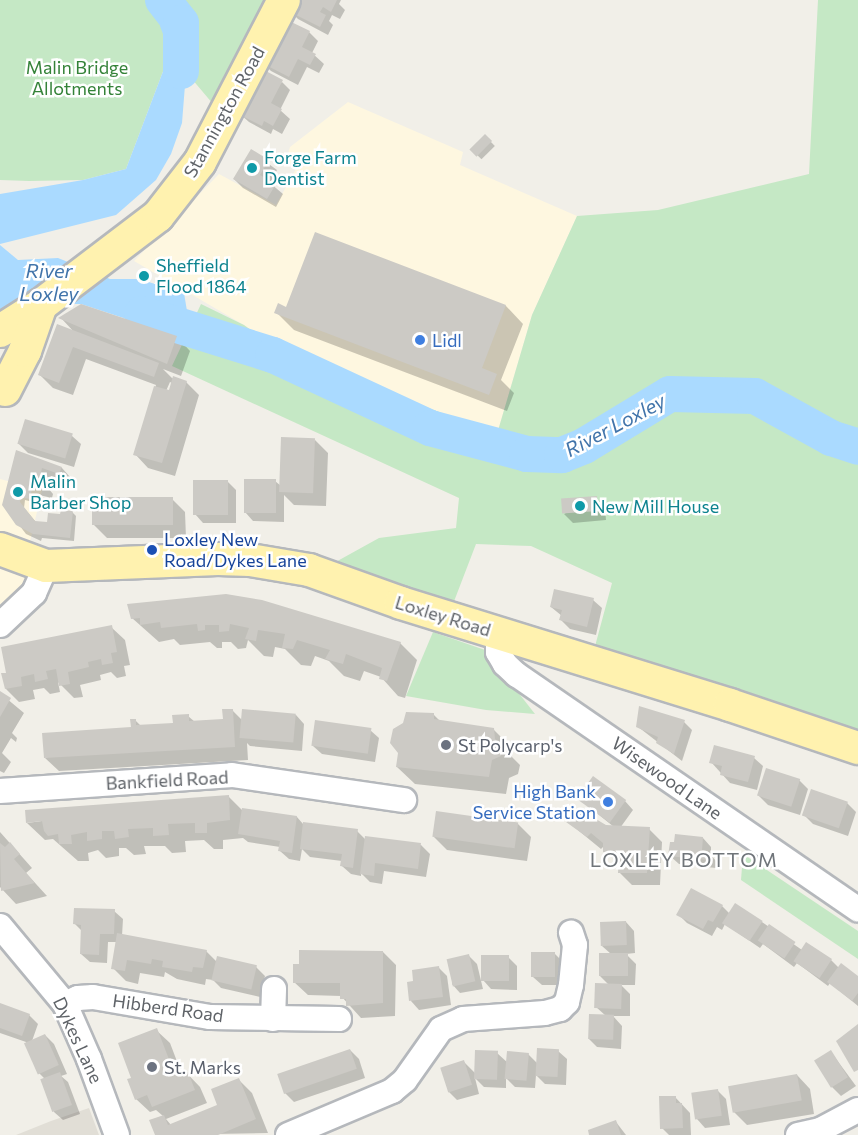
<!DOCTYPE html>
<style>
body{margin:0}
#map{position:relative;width:858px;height:1135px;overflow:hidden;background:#f1efe8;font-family:Commissioner,sans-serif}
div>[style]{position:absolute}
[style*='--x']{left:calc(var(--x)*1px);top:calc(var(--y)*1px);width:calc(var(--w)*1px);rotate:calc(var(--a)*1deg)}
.commercial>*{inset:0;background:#fef7e0}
.education>*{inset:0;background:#e1ded6}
.green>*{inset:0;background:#c5e8c5}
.water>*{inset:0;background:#aadaff}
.shadow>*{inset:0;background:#0003;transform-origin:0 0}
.river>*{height:36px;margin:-18px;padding:0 18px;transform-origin:18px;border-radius:18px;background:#aadaff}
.building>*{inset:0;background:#cccac5;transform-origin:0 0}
.roads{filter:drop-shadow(2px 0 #b5b8bc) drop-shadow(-2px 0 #b5b8bc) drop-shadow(0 2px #b5b8bc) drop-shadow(0 -2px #b5b8bc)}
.minor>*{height:24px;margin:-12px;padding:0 12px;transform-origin:12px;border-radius:12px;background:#fff}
.major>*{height:32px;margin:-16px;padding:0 16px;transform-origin:16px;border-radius:16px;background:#fff2af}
.dots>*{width:16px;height:16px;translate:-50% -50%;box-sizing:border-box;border:3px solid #fff;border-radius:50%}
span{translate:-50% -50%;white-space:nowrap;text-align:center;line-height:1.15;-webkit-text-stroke:5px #fff;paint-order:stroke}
.park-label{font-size:18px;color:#348238}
.street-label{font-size:18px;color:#5f6368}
.culture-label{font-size:18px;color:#0d838f}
.left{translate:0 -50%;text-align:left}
.shop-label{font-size:18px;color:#366cbe}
.right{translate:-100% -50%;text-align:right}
.transit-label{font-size:18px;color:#164399}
.worship-label{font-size:18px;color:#5b616d}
.water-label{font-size:20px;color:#4174aa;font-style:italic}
.neighbourhood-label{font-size:20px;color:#70757a;letter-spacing:1.5px}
</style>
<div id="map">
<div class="commercial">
<div style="clip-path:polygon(348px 102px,463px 152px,460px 165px,577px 216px,532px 315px,497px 434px,281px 352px,244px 325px,134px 261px,219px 174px,276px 205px,296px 169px,286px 160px,290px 147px)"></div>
<div style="clip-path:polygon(0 479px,42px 490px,26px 559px,45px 568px,0 625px)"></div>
</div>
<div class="education">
<div style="clip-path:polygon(89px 1108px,99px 1135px,16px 1135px,51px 1121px)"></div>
</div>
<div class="green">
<div style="clip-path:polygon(0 0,268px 0,213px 104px,170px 53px,126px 169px,83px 180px,29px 181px,0 180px)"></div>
<div style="clip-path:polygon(818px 0,858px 0,858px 736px,594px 650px,612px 583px,531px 546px,476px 544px,453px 604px,332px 564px,379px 538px,456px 528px,459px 498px,172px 366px,201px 304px,244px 325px,281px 352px,497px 434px,532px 315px,577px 216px,658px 210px,809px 174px)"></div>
<div style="clip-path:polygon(433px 632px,485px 650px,535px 714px,486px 710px,406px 696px)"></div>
<div style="clip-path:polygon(743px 854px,858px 931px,858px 959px,741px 880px)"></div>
</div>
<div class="water">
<div style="clip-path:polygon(187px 21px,187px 60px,182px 123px,171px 154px,156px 180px,116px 215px,0 244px,0 194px,83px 180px,126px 169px,170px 53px,160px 26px)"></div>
<div style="clip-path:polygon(0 245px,18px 260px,58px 258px,110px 279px,139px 279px,184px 293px,190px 329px,169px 333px,81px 304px,12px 304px,0 310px)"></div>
</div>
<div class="shadow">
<div style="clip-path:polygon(295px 0,341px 0,339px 4px,345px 10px,340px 19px,332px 15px,329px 21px,333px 25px,328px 35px,298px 19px,290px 11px)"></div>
<div style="clip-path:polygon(309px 32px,318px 41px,312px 53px,324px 64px,319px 73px,307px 67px,298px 85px,271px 71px,262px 62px)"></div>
<div style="clip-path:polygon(282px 82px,290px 90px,280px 110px,290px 119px,282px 134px,273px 129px,271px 134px,249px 122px,240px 114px)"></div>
<div style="left:485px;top:136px;width:14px;height:19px;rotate:45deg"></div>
<div style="clip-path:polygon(251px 151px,277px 170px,270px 183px,283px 194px,276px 207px,243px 188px,234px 179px)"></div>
<div style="clip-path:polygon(316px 234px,506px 306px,523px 324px,501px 380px,514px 393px,507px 411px,294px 330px,276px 312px,287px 309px)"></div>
<div style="clip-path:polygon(evenodd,82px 305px,177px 337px,190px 351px,181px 376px,163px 369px,172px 378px,186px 382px,199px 395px,175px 476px,148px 468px,135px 454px,156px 385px,86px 359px,73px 395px,53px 388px,40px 375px,74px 332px,61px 318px,82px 305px,170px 382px,172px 383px,170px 391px,166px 391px,170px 382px)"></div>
<div style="clip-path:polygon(72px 436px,81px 444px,74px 467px,28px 453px,19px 444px)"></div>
<div style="clip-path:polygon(315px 440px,328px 453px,326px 506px,294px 505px,284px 495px,284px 522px,253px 521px,245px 512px,275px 481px,281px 486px)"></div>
<div style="clip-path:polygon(17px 452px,62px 468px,70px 477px,68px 482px,51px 476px,48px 488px,53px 494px,52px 498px,35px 494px,33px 502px,25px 500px,24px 508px,36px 522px,49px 523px,72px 512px,76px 516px,74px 541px,42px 538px,41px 541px,26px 534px,4px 505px)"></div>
<div style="clip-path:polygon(227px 481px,236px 490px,236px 523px,203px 523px,195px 514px)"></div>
<div style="clip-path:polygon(596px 498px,605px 507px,606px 520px,573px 523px,564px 514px)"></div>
<div style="clip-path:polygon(172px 499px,185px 512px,186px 538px,107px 538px,94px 525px)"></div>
<div style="clip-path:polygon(593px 600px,602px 608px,596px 635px,570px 629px,561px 620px,562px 616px,551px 607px)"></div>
<div style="clip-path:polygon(129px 606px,400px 643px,417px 660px,405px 698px,398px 696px,381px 677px,364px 671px,360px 681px,344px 676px,329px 661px,315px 656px,311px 666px,301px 665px,285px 649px,275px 647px,273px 657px,264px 656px,248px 640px,246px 648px,238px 649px,231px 642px,222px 642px,222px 648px,217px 648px,210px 642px,180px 645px,174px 639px,159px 642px,132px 618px)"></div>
<div style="clip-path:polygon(111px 627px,125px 640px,130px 665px,124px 666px,126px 676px,117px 678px,111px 672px,100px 675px,101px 680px,80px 685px,83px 697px,74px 698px,58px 682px,60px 692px,50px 694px,44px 688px,33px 690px,35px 699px,19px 702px,6px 689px,3px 675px)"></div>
<div style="clip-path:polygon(0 693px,24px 713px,12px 733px,17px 738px,16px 742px,11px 738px,2px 753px,11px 762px,4px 773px,0 771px)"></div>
<div style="clip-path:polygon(232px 710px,243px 721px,296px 715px,304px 724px,302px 751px,250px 746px,247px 743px,248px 760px,59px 771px,45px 758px,132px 728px,135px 720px,141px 726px,174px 724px,188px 716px,195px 722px,224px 720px)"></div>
<div style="clip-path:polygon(434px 715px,440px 721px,493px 729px,511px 747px,512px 757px,520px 765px,518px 774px,509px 778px,506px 794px,415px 784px,397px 767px,399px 752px)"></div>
<div style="clip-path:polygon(684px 722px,692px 730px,682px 761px,637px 726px)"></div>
<div style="clip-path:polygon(370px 730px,379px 738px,375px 762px,322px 754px,313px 746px)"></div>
<div style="clip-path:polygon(754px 758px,763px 766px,757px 790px,730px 783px,711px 762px)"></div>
<div style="clip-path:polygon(799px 780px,808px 789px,800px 815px,768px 805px,759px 796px)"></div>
<div style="clip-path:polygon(228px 796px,243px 811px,297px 817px,303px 824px,357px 831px,366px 840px,421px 845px,430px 854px,426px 877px,384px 871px,382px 884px,370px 882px,361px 873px,361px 876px,351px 874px,342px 866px,342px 861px,310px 857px,302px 849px,300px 861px,289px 859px,280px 851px,280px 847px,248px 842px,243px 838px,223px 840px,223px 849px,214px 849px,204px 840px,185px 841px,186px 852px,172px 853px,165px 846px,144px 846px,146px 854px,134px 855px,126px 848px,119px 848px,119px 856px,106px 858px,98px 850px,88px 853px,89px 861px,78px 861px,53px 839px,45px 840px,27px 823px)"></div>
<div style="clip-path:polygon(578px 798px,625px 801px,633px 810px,620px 828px,649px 829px,662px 842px,660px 885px,632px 885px,619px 872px,620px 865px,605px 851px,605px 845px,601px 849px,568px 822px,614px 827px)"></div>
<div style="clip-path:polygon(847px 803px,856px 812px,848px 836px,813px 824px,804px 815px)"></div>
<div style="clip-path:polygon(517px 823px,531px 837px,527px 861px,447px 850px,434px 837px)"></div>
<div style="clip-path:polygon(0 832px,32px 868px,26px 873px,47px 896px,16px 904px,0 887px)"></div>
<div style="clip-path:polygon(703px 838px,711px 847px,711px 855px,716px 861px,716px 868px,679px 864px,670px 856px)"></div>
<div style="clip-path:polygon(722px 906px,730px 914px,762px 922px,802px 950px,831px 960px,839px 968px,858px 978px,858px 1006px,830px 983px,828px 986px,797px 963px,794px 967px,763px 944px,760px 948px,725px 924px,722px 930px,717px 927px,712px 936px,687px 923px,678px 914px)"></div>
<div style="clip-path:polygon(114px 911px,123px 919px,122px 936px,206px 951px,217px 962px,256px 967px,265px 976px,260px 997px,221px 988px,213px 980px,206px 979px,205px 985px,177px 979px,165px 972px,164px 977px,140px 973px,138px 984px,126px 981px,113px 968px,117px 942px,108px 942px,107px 963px,90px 962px,81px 954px,82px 931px,75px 924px)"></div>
<div style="clip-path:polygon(626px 922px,634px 931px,635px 953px,626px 954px,636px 964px,635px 985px,621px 985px,630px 994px,630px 1016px,613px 1016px,622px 1026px,621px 1049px,597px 1047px,589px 1039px,606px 1016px,596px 1007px,609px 985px,600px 976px,611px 954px,602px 946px)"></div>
<div style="clip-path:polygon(383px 952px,396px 965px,395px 1016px,361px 1018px,341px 996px,308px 995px,294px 982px)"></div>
<div style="clip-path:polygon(554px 953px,563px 962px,563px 985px,542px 985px,533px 977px)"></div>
<div style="clip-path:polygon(468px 955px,477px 964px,483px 989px,460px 993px,452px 984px)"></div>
<div style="clip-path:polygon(508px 957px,517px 966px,517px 990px,491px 989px,483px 980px)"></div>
<div style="clip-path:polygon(438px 967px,447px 976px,451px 1005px,419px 1010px,411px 1001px,415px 983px)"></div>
<div style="clip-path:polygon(0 1004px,29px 1015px,38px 1024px,32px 1041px,45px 1035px,54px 1044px,67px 1074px,61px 1076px,68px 1082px,80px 1114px,63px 1120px,54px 1112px,45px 1079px,39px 1073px,26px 1042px,0 1033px)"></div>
<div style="clip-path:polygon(156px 1030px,170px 1043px,178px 1064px,200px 1087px,207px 1103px,166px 1119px,171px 1125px,219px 1105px,239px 1080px,252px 1093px,268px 1133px,156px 1135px,163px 1116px,156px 1110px,150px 1112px,136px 1099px,133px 1079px)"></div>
<div style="clip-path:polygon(350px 1050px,359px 1059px,365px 1078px,294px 1102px,285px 1093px)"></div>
<div style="clip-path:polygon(558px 1051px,567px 1059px,566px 1085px,545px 1084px,536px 1075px,535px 1088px,515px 1087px,506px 1078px,506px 1088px,484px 1087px,475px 1078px,479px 1094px,457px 1100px,449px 1092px,464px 1062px,475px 1073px,497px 1053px,508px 1063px,528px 1054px,537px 1063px)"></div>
<div style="clip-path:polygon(831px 1052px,856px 1086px,841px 1096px,832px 1087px)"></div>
<div style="clip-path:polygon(797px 1075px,810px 1089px,814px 1114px,747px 1125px,733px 1111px)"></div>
<div style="clip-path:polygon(717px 1090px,726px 1099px,730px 1125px,705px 1128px,697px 1119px)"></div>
<div style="clip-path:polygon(675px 1097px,690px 1113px,691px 1135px,669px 1135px,662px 1128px)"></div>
<div style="clip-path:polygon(616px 1122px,626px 1135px,591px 1135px)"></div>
</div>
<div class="river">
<div style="--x:163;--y:0;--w:29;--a:52"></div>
<div style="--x:181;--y:23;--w:48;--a:90"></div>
<div style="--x:142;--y:314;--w:137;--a:17.4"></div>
<div style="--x:273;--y:355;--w:173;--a:24.9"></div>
<div style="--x:430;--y:428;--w:100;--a:15"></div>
<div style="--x:527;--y:454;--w:35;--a:2"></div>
<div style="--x:562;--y:455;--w:24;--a:-22"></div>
<div style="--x:584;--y:446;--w:100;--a:-31.2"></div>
<div style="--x:670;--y:394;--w:85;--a:1.3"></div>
<div style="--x:755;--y:396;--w:87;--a:28.9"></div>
<div style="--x:831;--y:438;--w:28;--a:18"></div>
</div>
<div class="building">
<div style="clip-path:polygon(294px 0,337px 0,331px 12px,323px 7px,320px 12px,326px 15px,320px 27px,288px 11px)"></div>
<div style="clip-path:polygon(283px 18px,310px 31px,302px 47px,316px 54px,310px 65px,298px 59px,289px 77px,260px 62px)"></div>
<div style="clip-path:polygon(262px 69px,283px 80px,271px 103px,282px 109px,273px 126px,264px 121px,262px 126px,238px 114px)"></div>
<div style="left:485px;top:134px;width:10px;height:22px;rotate:45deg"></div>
<div style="clip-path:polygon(251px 149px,269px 160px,260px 175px,276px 184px,267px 199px,233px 179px)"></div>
<div style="clip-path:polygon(315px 232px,506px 305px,482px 368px,497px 374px,489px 395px,274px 313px,278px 303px,286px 307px)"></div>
<div style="clip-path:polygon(81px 304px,177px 336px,167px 364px,58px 318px)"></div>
<div style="clip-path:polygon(57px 324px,159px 363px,154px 377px,73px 347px,59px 383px,38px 375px)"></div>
<div style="clip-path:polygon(173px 376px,187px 381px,162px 463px,133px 455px,154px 386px,169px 390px)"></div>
<div style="left:25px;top:419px;width:50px;height:26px;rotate:17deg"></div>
<div style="left:281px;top:437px;width:34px;height:55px;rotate:2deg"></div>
<div style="clip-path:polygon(16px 450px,62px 467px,59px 474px,42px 468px,39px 482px,45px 484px,44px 490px,33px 487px,29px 499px,21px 497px,20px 502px,35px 521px,47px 522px,48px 513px,60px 514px,61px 510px,73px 511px,70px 538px,33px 534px,16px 525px,2px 505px)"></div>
<div style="left:244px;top:479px;width:32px;height:34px"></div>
<div style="left:193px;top:480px;width:35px;height:35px"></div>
<div style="left:597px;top:496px;width:15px;height:36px;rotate:86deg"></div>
<div style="left:173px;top:497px;width:28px;height:81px;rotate:90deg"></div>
<div style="clip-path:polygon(554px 589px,594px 598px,587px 627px,559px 620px,562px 610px,550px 607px)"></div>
<div style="clip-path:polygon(226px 594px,262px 600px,401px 642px,387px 681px,379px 679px,382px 668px,346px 654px,343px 664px,325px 659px,330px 650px,297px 640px,293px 649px,282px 648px,285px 634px,258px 630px,256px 641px,245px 639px,249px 628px,230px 624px,229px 631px,219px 632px,219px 625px,205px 625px,205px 630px,198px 631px,197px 624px,161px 628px,160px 622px,140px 625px,140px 618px,131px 619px,127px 604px)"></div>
<div style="clip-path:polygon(112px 625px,117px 652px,111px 653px,113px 663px,102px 665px,101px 659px,88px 662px,89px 667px,68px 672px,70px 684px,59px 686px,56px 669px,46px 671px,48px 679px,35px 682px,34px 674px,21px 677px,22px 686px,5px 689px,1px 673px,6px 673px,1px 647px)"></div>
<div style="clip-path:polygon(0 691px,11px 698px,0 717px)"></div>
<div style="clip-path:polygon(639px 706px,685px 720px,674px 754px,656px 743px,658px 737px,636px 727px)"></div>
<div style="clip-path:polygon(222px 709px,233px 709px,235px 747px,44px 758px,42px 733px,131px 727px,130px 719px,136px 719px,136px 725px,173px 723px,172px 715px,189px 714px,189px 721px,223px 719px)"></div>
<div style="left:242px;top:709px;width:54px;height:29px;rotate:5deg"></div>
<div style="clip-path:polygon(406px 712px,434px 713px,434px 719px,494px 728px,495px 739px,503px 746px,501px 756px,492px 760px,489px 777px,396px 767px,398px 753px,390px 743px,393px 729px,403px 723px)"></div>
<div style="left:315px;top:720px;width:57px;height:26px;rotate:8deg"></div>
<div style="clip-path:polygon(714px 745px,755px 756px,748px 782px,720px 775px,722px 766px,709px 763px)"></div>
<div style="left:766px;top:768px;width:36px;height:29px;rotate:18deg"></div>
<div style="left:593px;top:776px;width:41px;height:28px;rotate:36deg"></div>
<div style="left:811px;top:789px;width:39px;height:28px;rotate:19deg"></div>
<div style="clip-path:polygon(229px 795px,230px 820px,207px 823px,207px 833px,195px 833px,195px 823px,168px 824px,169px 835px,153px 836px,153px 828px,128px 829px,129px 837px,115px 839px,114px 831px,102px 831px,102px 839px,87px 841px,87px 832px,71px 835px,72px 844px,59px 844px,58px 834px,48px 836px,44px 831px,42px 821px,26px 823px,25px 810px)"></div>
<div style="clip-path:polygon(242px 808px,297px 816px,292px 853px,278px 851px,280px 841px,238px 834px)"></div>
<div style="left:436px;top:811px;width:83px;height:26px;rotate:8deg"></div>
<div style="clip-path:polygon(584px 812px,606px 825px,650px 827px,647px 873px,618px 873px,619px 854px,603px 852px,603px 843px,591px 833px,587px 837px,566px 822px)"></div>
<div style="clip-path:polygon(303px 822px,358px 829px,353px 868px,340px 866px,342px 854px,300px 849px)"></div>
<div style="clip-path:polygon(675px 834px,703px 837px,702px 850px,708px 851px,707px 860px,668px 856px,670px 842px,674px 842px)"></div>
<div style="clip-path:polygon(365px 836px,421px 843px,418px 869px,375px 863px,374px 876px,360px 874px)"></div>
<div style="clip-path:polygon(10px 842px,20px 854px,14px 859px,35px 883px,1px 891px,0 843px,5px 847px)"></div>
<div style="clip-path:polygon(691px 888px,723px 905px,713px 922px,708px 920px,703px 929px,676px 915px)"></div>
<div style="left:735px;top:903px;width:33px;height:24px;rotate:33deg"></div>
<div style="clip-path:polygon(74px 908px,115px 909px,114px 934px,100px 934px,99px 955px,80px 954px,81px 925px,73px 924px)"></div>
<div style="left:626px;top:921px;width:24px;height:26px;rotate:88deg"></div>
<div style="left:769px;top:924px;width:32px;height:20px;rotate:34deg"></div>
<div style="clip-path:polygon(117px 933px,207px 950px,203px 968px,193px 967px,192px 972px,162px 967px,163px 961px,152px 959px,151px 964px,127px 960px,125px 971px,111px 969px)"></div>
<div style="left:806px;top:942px;width:31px;height:23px;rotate:33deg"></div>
<div style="clip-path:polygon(299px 950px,383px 951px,383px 1003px,346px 1006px,346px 999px,340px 999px,340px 983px,293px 983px,293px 964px,299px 964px)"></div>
<div style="left:531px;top:952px;width:24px;height:25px"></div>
<div style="left:599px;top:953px;width:29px;height:23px"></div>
<div style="left:469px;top:954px;width:28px;height:23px;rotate:77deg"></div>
<div style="left:481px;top:955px;width:28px;height:26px"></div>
<div style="left:217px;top:956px;width:41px;height:25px;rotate:13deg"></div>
<div style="clip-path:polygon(841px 963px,858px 976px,858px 993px,852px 1001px,827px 982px)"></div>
<div style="clip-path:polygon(439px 966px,443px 997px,409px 1001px,407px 982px,413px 981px,412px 970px)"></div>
<div style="left:595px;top:983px;width:27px;height:25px;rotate:2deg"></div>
<div style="clip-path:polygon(0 1003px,30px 1014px,22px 1036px,0 1028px)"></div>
<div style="left:589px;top:1014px;width:25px;height:25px;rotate:2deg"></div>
<div style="clip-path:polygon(858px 1024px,858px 1070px,854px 1072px,836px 1041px)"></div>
<div style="clip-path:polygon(157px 1028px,170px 1062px,175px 1059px,181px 1074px,188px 1072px,195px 1090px,152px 1107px,147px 1095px,135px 1100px,127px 1079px,131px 1078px,118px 1043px)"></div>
<div style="left:45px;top:1034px;width:34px;height:23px;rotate:66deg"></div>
<div style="left:537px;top:1048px;width:22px;height:28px;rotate:3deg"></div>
<div style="left:350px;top:1049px;width:21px;height:77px;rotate:71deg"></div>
<div style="left:475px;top:1050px;width:23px;height:29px;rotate:2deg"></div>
<div style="left:831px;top:1050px;width:32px;height:20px;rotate:58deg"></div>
<div style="left:507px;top:1051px;width:22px;height:28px;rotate:5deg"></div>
<div style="left:464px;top:1060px;width:26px;height:25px;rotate:72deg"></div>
<div style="left:60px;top:1072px;width:35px;height:21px;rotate:70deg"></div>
<div style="left:797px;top:1074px;width:27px;height:70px;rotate:80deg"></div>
<div style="clip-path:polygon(239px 1078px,256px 1119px,218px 1135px,155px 1135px,149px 1120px,164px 1115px,168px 1125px,217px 1105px,211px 1089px)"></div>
<div style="left:718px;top:1089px;width:27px;height:27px;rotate:82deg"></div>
<div style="clip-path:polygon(659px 1096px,676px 1096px,676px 1103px,682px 1103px,683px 1128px,660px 1129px)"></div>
<div style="clip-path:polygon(616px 1120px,621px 1135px,589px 1135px,588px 1130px)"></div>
</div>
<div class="roads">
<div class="minor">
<div style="--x:0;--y:625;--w:47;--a:-43.3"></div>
<div style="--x:34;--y:593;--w:30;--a:-66"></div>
<div style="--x:498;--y:633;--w:19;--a:90"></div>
<div style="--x:498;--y:652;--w:14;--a:60"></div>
<div style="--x:505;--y:664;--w:16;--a:43"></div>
<div style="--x:517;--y:675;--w:414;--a:34.5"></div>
<div style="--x:0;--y:791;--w:233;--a:-3.9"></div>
<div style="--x:232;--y:775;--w:174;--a:8.3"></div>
<div style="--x:0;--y:926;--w:102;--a:50.2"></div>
<div style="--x:65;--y:1004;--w:60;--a:66.4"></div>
<div style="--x:89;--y:1059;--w:81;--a:69.8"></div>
<div style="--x:65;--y:1004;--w:14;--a:-25"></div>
<div style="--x:78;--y:998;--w:15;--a:-4"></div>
<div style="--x:93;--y:997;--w:119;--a:9.7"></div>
<div style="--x:210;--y:1017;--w:129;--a:0.9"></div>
<div style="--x:273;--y:1019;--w:30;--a:-88"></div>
<div style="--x:288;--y:1135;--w:113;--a:-22.9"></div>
<div style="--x:392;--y:1091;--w:17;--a:-40"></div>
<div style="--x:405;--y:1080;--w:62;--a:-54.8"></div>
<div style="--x:441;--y:1029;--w:24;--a:-24"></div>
<div style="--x:463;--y:1019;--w:82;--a:-4.2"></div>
<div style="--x:545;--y:1013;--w:16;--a:-15"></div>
<div style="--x:560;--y:1009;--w:10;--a:-45"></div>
<div style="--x:567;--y:1002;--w:17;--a:-77"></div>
<div style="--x:571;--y:985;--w:40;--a:-84.3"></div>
<div style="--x:575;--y:945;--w:13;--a:-108"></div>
<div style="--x:798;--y:1135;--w:23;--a:-13"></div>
<div style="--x:820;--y:1130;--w:43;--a:-27.8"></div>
</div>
<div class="major">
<div style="--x:0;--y:331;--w:49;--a:-32.4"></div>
<div style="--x:41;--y:305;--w:147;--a:-37.3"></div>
<div style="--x:158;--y:216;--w:68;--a:-52.1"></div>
<div style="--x:200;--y:162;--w:182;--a:-62.6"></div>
<div style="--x:5;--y:390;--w:44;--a:-62.9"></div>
<div style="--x:25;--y:351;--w:49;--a:-70.8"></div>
<div style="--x:0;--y:549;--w:49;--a:20.3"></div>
<div style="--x:46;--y:566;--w:172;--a:-2.3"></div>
<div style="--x:218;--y:559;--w:32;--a:2"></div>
<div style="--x:250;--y:560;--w:60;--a:9.6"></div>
<div style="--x:309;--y:570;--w:98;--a:19.7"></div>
<div style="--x:401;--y:603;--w:344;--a:17.2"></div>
<div style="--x:730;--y:705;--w:135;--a:18.6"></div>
</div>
</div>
<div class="dots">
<div style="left:252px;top:168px;background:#0f9aa8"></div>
<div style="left:144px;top:276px;background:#0f9aa8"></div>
<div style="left:420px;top:340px;background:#3f7fe0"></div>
<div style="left:18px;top:492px;background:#0f9aa8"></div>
<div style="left:580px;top:506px;background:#0f9aa8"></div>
<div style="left:152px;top:550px;background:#1a4fb4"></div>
<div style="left:446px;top:745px;background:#6b7280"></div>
<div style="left:608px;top:802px;background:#3f7fe0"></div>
<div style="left:152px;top:1067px;background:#6b7280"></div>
</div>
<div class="park-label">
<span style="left:77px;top:78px">Malin Bridge<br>Allotments</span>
</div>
<div class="street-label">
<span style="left:224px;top:112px;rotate:-61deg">Stannington Road</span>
<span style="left:443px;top:616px;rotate:17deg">Loxley Road</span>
<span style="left:667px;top:778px;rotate:35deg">Wisewood Lane</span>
<span style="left:167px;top:780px;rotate:-3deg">Bankfield Road</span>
<span style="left:168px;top:1008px;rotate:8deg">Hibberd Road</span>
<span style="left:78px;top:1040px;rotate:65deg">Dykes Lane</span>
</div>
<div class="culture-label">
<span class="left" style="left:264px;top:168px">Forge Farm<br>Dentist</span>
<span class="left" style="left:156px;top:276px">Sheffield<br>Flood 1864</span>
<span class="left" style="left:30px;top:492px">Malin<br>Barber Shop</span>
<span class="left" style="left:592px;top:506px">New Mill House</span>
</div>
<div class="shop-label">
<span class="left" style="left:432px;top:340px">Lidl</span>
<span class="right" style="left:596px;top:802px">High Bank<br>Service Station</span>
</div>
<div class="transit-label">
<span class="left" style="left:164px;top:550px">Loxley New<br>Road/Dykes Lane</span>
</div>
<div class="worship-label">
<span class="left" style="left:458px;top:745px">St Polycarp's</span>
<span class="left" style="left:164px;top:1067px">St. Marks</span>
</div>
<div class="water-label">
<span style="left:49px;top:282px">River<br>Loxley</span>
<span style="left:615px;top:425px;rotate:-28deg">River Loxley</span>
</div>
<div class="neighbourhood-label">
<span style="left:684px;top:859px">LOXLEY BOTTOM</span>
</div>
</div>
